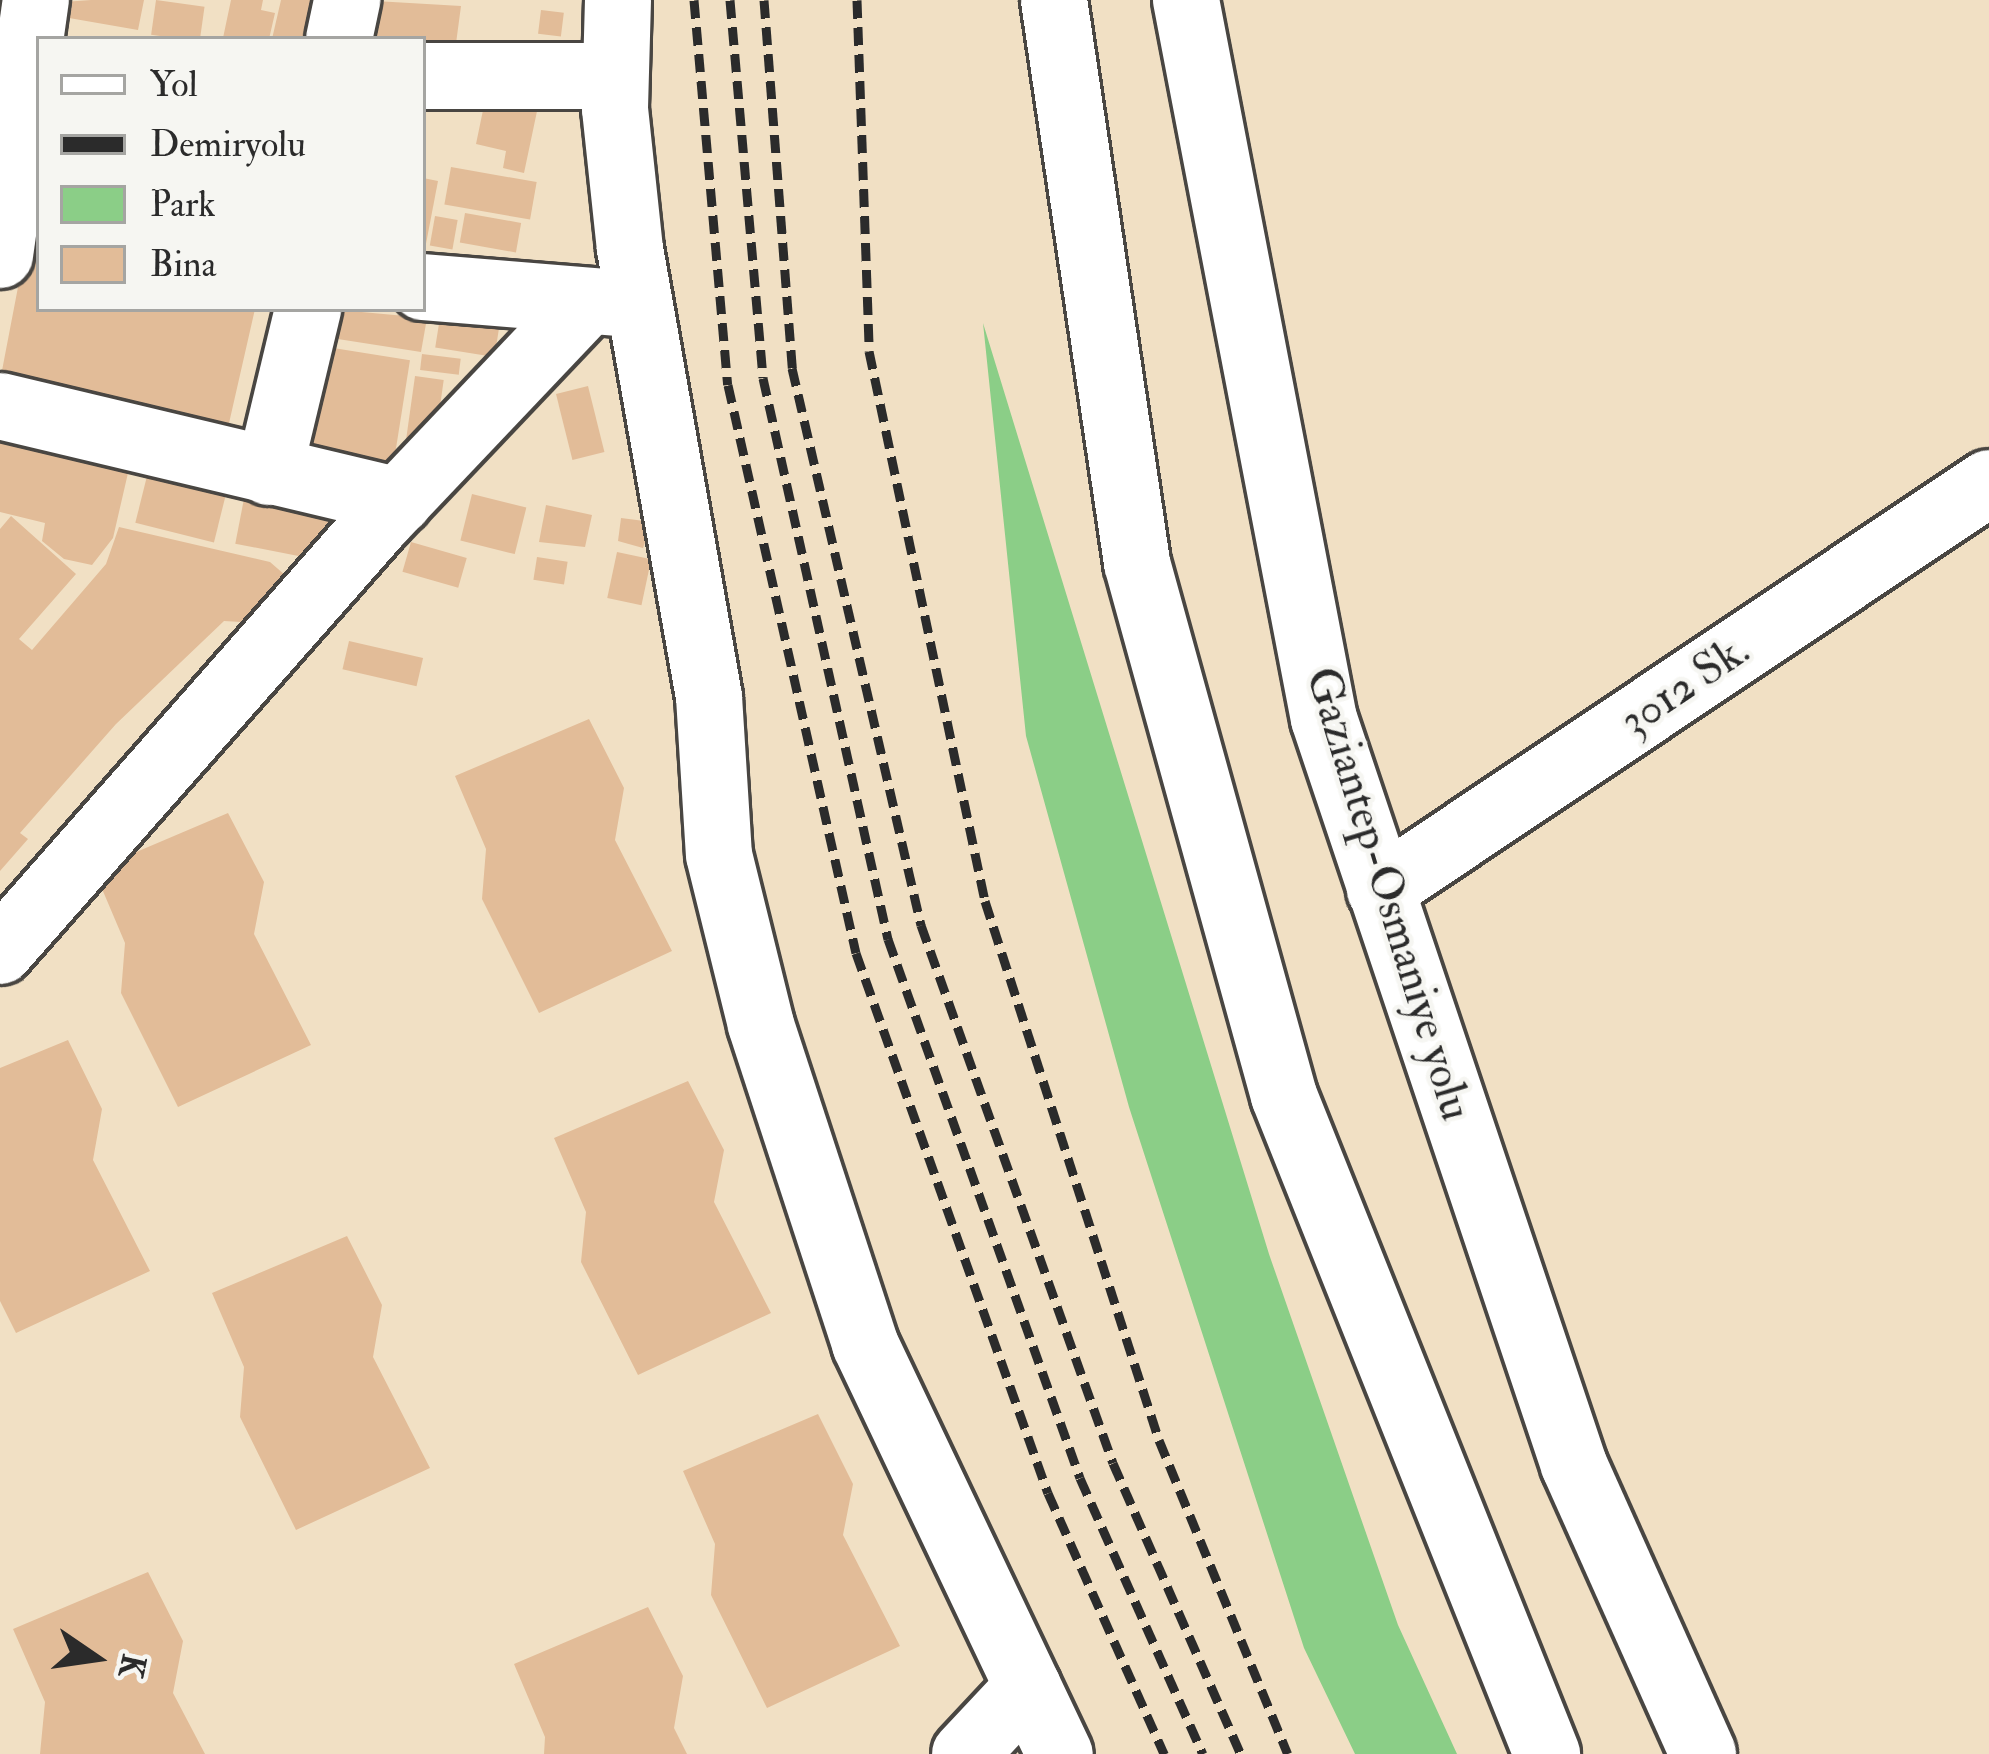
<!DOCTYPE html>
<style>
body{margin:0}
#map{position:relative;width:1989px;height:1754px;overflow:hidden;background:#f1e0c4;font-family:"IM FELL Double Pica",serif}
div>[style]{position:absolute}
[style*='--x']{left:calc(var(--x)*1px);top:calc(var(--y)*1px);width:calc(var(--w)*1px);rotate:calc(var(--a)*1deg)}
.green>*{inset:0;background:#8bce87}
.building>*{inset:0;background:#e2bc98;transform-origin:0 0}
.roads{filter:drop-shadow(3px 0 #494642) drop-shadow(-3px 0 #494642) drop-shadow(0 3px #494642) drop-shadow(0 -3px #494642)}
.minor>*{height:66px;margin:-33px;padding:0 33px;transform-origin:33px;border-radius:33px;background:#fff}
.highway>*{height:66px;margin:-33px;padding:0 33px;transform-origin:33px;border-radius:33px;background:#fff}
.rail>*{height:9px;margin-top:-4.5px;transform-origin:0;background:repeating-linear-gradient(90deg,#2b2b2b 0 18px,transparent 0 27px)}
span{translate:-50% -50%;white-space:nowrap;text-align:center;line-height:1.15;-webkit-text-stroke:9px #f6f6f2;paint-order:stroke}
.street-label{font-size:45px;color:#2b2b2b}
.legend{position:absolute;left:36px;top:36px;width:390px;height:276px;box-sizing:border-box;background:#f6f6f2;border:3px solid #a5a5a2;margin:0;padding:15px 21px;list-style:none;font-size:36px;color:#2b2b2b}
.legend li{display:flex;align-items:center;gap:24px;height:60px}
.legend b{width:60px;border:3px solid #a5a5a2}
.north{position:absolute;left:36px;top:1598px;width:120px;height:120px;-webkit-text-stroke:9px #f6f6f2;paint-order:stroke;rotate:103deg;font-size:33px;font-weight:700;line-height:48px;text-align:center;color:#2b2b2b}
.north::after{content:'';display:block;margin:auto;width:42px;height:54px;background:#2b2b2b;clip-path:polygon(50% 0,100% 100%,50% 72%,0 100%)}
</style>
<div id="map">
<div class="green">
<div style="clip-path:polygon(983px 323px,1269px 1254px,1398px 1625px,1457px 1754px,1355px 1754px,1304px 1648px,1129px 1107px,1026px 736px)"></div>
</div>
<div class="building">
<div style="clip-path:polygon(91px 0,144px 0,138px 30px,69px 18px,72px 6px,49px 3px)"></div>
<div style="left:156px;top:0;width:49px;height:35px;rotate:8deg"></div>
<div style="clip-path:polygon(231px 0,263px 0,261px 10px,275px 13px,269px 39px,223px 38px)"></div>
<div style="clip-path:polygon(281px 0,336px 0,328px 39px,272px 39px)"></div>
<div style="clip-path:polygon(358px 0,461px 6px,453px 66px,423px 62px,423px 39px,353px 39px)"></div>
<div style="left:541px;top:10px;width:23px;height:24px;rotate:7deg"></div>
<div style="clip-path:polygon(488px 86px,540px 97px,524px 173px,503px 168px,506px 151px,476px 144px)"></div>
<div style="left:451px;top:167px;width:87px;height:38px;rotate:10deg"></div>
<div style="clip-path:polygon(423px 178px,438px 181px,425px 249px,423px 249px)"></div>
<div style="clip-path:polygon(37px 188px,39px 309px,255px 309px,227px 432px,0 381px)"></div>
<div style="left:465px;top:213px;width:57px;height:30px;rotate:10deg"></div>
<div style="left:435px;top:216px;width:23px;height:30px;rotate:10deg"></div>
<div style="clip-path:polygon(329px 309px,427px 318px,421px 352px,325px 337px)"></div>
<div style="left:441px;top:311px;width:60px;height:37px;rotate:9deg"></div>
<div style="left:327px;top:347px;width:84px;height:114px;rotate:9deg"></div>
<div style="left:422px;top:354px;width:39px;height:16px;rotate:7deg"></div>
<div style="left:415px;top:376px;width:29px;height:83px;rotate:8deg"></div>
<div style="left:588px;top:386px;width:68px;height:33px;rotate:76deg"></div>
<div style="clip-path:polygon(0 416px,134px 447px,113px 538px,92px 565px,64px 559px,42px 541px,45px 523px,0 512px)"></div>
<div style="left:153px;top:452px;width:81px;height:73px;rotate:14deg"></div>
<div style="left:249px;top:473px;width:89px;height:72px;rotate:11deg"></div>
<div style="left:472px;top:494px;width:56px;height:48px;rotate:14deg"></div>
<div style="clip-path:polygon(546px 505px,592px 515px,585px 547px,539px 542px)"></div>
<div style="clip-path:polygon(11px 516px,76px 574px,19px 639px,32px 650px,106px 564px,119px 527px,270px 562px,285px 575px,241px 622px,224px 621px,116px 724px,20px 833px,28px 839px,0 871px,0 529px)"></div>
<div style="clip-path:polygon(621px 518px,652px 522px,643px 548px,618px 541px)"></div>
<div style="left:411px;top:542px;width:58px;height:31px;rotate:16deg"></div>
<div style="left:617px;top:552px;width:35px;height:47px;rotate:12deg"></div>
<div style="left:537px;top:557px;width:31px;height:23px;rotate:9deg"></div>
<div style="left:349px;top:641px;width:76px;height:29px;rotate:13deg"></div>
<div style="clip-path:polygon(589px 719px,624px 788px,615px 840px,672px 951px,539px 1013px,482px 899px,486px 849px,455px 776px)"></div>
<div style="clip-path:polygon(228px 813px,264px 882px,254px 934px,311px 1045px,178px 1107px,121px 993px,125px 943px,94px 870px)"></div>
<div style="clip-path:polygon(68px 1040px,102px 1109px,93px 1160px,150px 1271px,16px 1333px,0 1301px,0 1068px)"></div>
<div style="clip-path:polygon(688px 1081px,724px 1150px,714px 1202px,771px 1313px,638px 1375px,581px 1262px,586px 1212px,554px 1138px)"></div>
<div style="clip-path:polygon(347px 1236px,382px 1305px,373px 1357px,430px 1468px,296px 1530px,240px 1417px,244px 1367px,212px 1293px)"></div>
<div style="clip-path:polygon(818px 1414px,853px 1484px,843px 1535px,900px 1646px,767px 1708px,711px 1595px,715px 1544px,683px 1471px)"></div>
<div style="clip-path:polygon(148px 1572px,183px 1641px,173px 1693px,205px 1754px,40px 1754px,45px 1702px,13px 1629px)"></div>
<div style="clip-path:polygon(648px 1607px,683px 1676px,674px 1728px,687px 1754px,544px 1754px,545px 1737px,514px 1664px)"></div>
</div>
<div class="roads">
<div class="minor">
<div style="--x:618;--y:0;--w:109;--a:91.6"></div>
<div style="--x:615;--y:109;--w:141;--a:83.9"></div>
<div style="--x:630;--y:249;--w:455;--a:80"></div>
<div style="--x:709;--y:697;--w:158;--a:86.4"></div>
<div style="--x:719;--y:855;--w:175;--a:76.1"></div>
<div style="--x:761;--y:1025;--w:336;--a:71.9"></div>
<div style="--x:865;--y:1344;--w:454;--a:64.6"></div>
<div style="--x:339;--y:39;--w:40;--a:-78"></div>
<div style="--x:423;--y:76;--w:192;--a:0"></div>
<div style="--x:0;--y:255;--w:258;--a:-82"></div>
<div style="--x:423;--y:287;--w:195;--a:4.7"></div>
<div style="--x:0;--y:406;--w:410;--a:13.4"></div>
<div style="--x:269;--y:472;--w:168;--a:-76.5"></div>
<div style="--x:1380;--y:890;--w:732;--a:-33.76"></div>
<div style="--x:0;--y:951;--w:575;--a:-48.6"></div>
<div style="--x:380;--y:520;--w:299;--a:-46.5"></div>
<div style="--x:965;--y:1754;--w:92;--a:-46.8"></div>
</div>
<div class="highway">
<div style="--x:1054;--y:0;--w:569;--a:81.61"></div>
<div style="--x:1137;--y:563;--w:553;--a:74.58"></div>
<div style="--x:1284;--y:1096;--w:709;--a:68.21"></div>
<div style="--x:1186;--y:0;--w:732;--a:79.14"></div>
<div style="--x:1324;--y:719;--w:787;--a:71.47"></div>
<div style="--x:1574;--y:1465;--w:316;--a:65.9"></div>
</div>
</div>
<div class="rail">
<div style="--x:694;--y:0;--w:386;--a:85"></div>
<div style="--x:728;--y:385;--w:582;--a:77.3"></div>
<div style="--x:856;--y:953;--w:573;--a:70.43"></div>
<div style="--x:1048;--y:1493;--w:286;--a:66"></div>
<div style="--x:730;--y:0;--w:379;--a:85"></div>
<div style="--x:763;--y:378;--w:575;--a:77.44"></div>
<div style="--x:888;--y:939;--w:572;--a:70.39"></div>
<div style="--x:1080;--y:1478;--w:302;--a:66"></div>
<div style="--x:764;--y:0;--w:369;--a:85.6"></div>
<div style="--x:792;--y:368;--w:572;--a:76.96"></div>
<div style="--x:921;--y:925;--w:571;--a:70.36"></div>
<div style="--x:1113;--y:1463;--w:318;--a:66.3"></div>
<div style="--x:857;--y:0;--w:351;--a:88"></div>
<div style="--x:869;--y:351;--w:562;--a:78.09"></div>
<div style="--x:985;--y:901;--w:566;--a:72.11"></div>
<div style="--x:1159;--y:1440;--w:339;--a:67.7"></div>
</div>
<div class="street-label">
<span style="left:1685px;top:686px;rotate:-34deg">3012 Sk.</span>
<span style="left:1388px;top:894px;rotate:73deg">Gaziantep-Osmaniye yolu</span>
</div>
<ul class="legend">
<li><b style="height:15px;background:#fff"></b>Yol</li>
<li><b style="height:15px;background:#2b2b2b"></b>Demiryolu</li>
<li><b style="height:33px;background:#8bce87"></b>Park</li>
<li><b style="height:33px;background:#e2bc98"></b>Bina</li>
</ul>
<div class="north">K</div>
</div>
